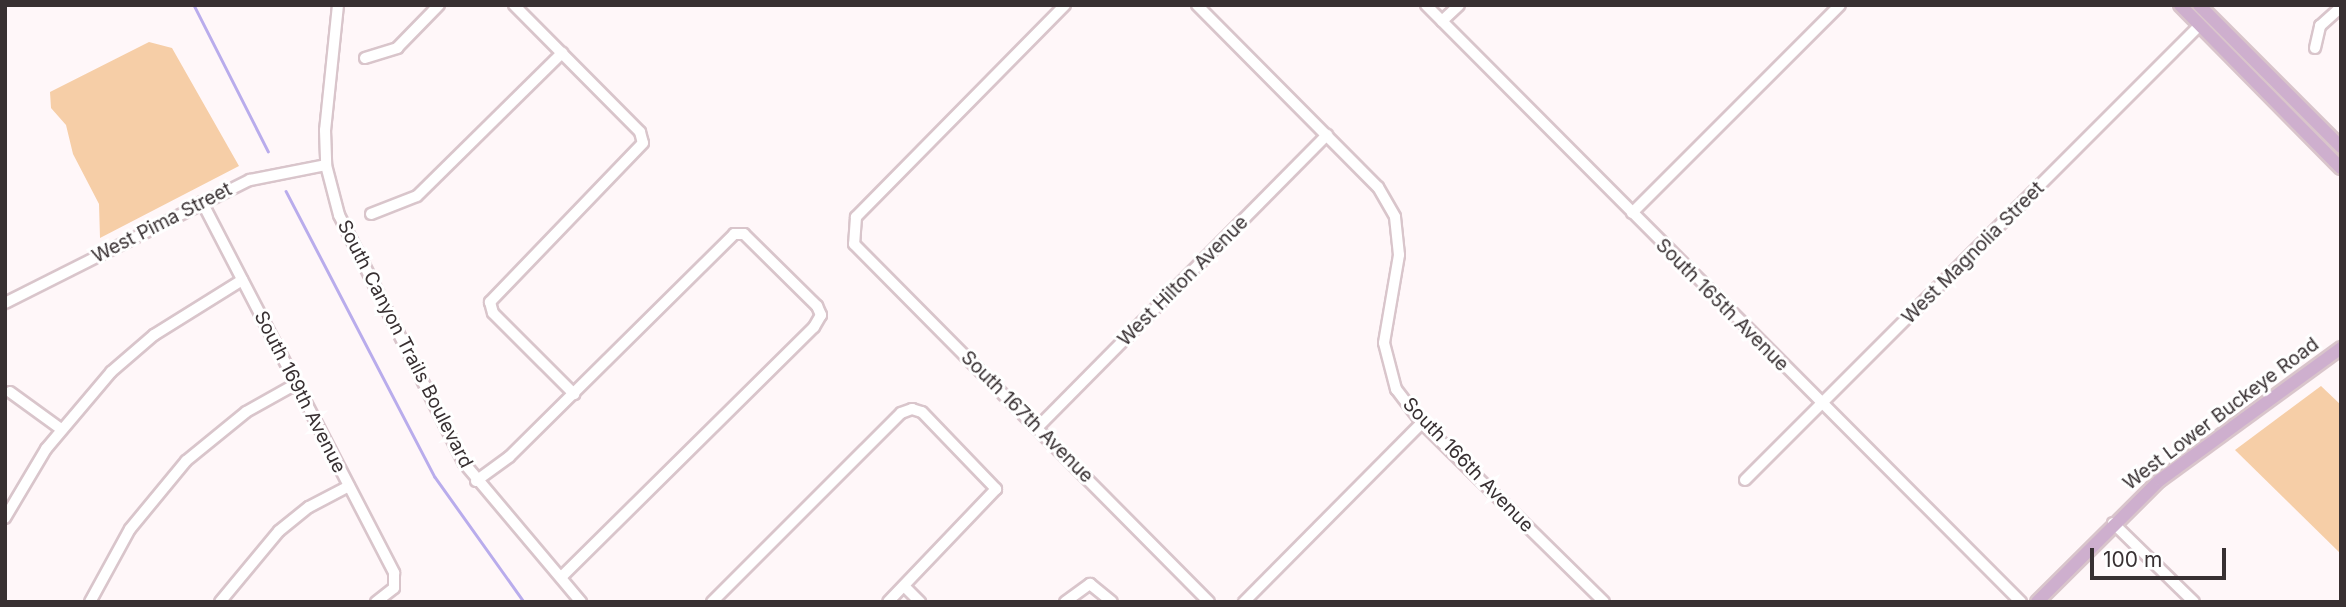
<!DOCTYPE html>
<style>
body{margin:0}
#map{position:relative;width:2346px;height:607px;overflow:hidden;background:#fff7f9;font-family:Inter,sans-serif}
div>[style]{position:absolute}
[style*='--x']{left:calc(var(--x)*1px);top:calc(var(--y)*1px);width:calc(var(--w)*1px);rotate:calc(var(--a)*1deg)}
.green>*{inset:0;background:#f6cea7}
.stream>*{height:2.5px;margin:-1.25px;padding:0 1.25px;transform-origin:1.25px;border-radius:1.25px;background:#b9acec}
.roads{filter:drop-shadow(2px 0 #d9c5cb) drop-shadow(-2px 0 #d9c5cb) drop-shadow(0 2px #d9c5cb) drop-shadow(0 -2px #d9c5cb)}
.minor>*{height:10px;margin:-5px;padding:0 5px;transform-origin:5px;border-radius:5px;background:#fff}
.major>*{height:12px;margin:-6px;padding:0 6px;transform-origin:6px;border-radius:6px;background:#ceafce}
span{translate:-50% -50%;white-space:nowrap;text-align:center;line-height:1.15;-webkit-text-stroke:6px #fff;paint-order:stroke}
.street-label{font-size:19px;color:#383032}
.frame{position:absolute;inset:0;border:7px solid #383032;pointer-events:none}
.scale{position:absolute;left:2090px;top:548px;width:136px;height:32px;box-sizing:border-box;border:4px solid #383032;border-top:0;padding-left:9px;font-size:21px;line-height:24px;white-space:nowrap;color:#383032;-webkit-text-stroke:5px #fff;paint-order:stroke}
</style>
<div id="map">
<div class="green">
<div style="clip-path:polygon(149px 42px,172px 48px,239px 166px,100px 238px,99px 204px,73px 154px,66px 125px,51px 108px,50px 92px)"></div>
<div style="clip-path:polygon(2321px 386px,2341px 405px,2341px 554px,2235px 450px)"></div>
</div>
<div class="stream">
<div style="--x:194;--y:5;--w:164;--a:63.1"></div>
<div style="--x:286;--y:191;--w:322;--a:62.5"></div>
<div style="--x:435;--y:477;--w:153;--a:54.5"></div>
</div>
<div class="roads">
<div class="minor">
<div style="--x:338;--y:5;--w:126;--a:95.9"></div>
<div style="--x:325;--y:130;--w:35;--a:88"></div>
<div style="--x:326;--y:165;--w:52;--a:75.4"></div>
<div style="--x:339;--y:215;--w:278;--a:63.3"></div>
<div style="--x:464;--y:463;--w:182;--a:49.9"></div>
<div style="--x:514;--y:5;--w:179;--a:45.2"></div>
<div style="--x:640;--y:132;--w:11;--a:75"></div>
<div style="--x:643;--y:143;--w:221;--a:133.9"></div>
<div style="--x:490;--y:302;--w:11;--a:75"></div>
<div style="--x:493;--y:313;--w:115;--a:45"></div>
<div style="--x:1065;--y:5;--w:298;--a:134.6"></div>
<div style="--x:856;--y:217;--w:27;--a:94"></div>
<div style="--x:854;--y:244;--w:504;--a:45.24"></div>
<div style="--x:1197;--y:5;--w:257;--a:45.2"></div>
<div style="--x:1378;--y:187;--w:34;--a:60"></div>
<div style="--x:1395;--y:217;--w:38;--a:84"></div>
<div style="--x:1399;--y:255;--w:89;--a:99.7"></div>
<div style="--x:1384;--y:343;--w:48;--a:75.4"></div>
<div style="--x:1396;--y:389;--w:43;--a:52.6"></div>
<div style="--x:1422;--y:423;--w:255;--a:44.5"></div>
<div style="--x:1426;--y:5;--w:843;--a:45.1"></div>
<div style="--x:1442;--y:21;--w:23;--a:-43"></div>
<div style="--x:2315;--y:48;--w:23;--a:-77"></div>
<div style="--x:2320;--y:26;--w:28;--a:-42"></div>
<div style="--x:365;--y:58;--w:34;--a:-17"></div>
<div style="--x:397;--y:48;--w:60;--a:-45.7"></div>
<div style="--x:202;--y:202;--w:418;--a:62.6"></div>
<div style="--x:394;--y:573;--w:15;--a:90"></div>
<div style="--x:394;--y:588;--w:23;--a:142"></div>
<div style="--x:1632;--y:213;--w:294;--a:-45"></div>
<div style="--x:371;--y:214;--w:49;--a:-21.4"></div>
<div style="--x:417;--y:196;--w:204;--a:-44.6"></div>
<div style="--x:5;--y:303;--w:274;--a:-26.7"></div>
<div style="--x:250;--y:180;--w:77;--a:-11.2"></div>
<div style="--x:10;--y:392;--w:63;--a:36"></div>
<div style="--x:1038;--y:427;--w:411;--a:-45.3"></div>
<div style="--x:1745;--y:480;--w:643;--a:-45"></div>
<div style="--x:476;--y:481;--w:41;--a:-36"></div>
<div style="--x:509;--y:457;--w:317;--a:-44.7"></div>
<div style="--x:734;--y:234;--w:10;--a:0"></div>
<div style="--x:744;--y:234;--w:103;--a:44.6"></div>
<div style="--x:817;--y:306;--w:10;--a:66"></div>
<div style="--x:821;--y:315;--w:14;--a:120"></div>
<div style="--x:814;--y:327;--w:356;--a:135.3"></div>
<div style="--x:5;--y:518;--w:80;--a:-59.3"></div>
<div style="--x:46;--y:449;--w:101;--a:-49.8"></div>
<div style="--x:111;--y:372;--w:57;--a:-40.7"></div>
<div style="--x:154;--y:335;--w:104;--a:-32"></div>
<div style="--x:2113;--y:523;--w:113;--a:44.3"></div>
<div style="--x:904;--y:586;--w:23;--a:45"></div>
<div style="--x:90;--y:602;--w:83;--a:-61.3"></div>
<div style="--x:130;--y:529;--w:88;--a:-50.5"></div>
<div style="--x:186;--y:461;--w:77;--a:-39.2"></div>
<div style="--x:246;--y:412;--w:57;--a:-29.2"></div>
<div style="--x:220;--y:602;--w:92;--a:-50.3"></div>
<div style="--x:279;--y:531;--w:38;--a:-39"></div>
<div style="--x:309;--y:507;--w:45;--a:-27.7"></div>
<div style="--x:712;--y:602;--w:267;--a:-45"></div>
<div style="--x:901;--y:413;--w:12;--a:-20"></div>
<div style="--x:912;--y:409;--w:10;--a:17"></div>
<div style="--x:922;--y:412;--w:107;--a:46.1"></div>
<div style="--x:996;--y:489;--w:156;--a:133.7"></div>
<div style="--x:1065;--y:602;--w:31;--a:-36"></div>
<div style="--x:1090;--y:584;--w:28;--a:39"></div>
<div style="--x:1244;--y:602;--w:252;--a:-45.2"></div>
</div>
<div class="major">
<div style="--x:2180;--y:5;--w:229;--a:45.4"></div>
<div style="--x:2199;--y:5;--w:201;--a:45"></div>
<div style="--x:2037;--y:602;--w:173;--a:-44.8"></div>
<div style="--x:2160;--y:480;--w:224;--a:-36.1"></div>
</div>
</div>
<div class="street-label">
<span style="left:162px;top:223px;rotate:-27deg">West Pima Street</span>
<span style="left:1973px;top:253px;rotate:-45deg">West Magnolia Street</span>
<span style="left:1183px;top:281px;rotate:-45deg">West Hilton Avenue</span>
<span style="left:1722px;top:305px;rotate:45deg">South 165th Avenue</span>
<span style="left:405px;top:344px;rotate:63deg">South Canyon Trails Boulevard</span>
<span style="left:300px;top:392px;rotate:63deg">South 169th Avenue</span>
<span style="left:2221px;top:414px;rotate:-37deg">West Lower Buckeye Road</span>
<span style="left:1027px;top:417px;rotate:45deg">South 167th Avenue</span>
<span style="left:1468px;top:465px;rotate:46deg">South 166th Avenue</span>
</div>
<div class="frame"></div>
<div class="scale">100 m</div>
</div>
